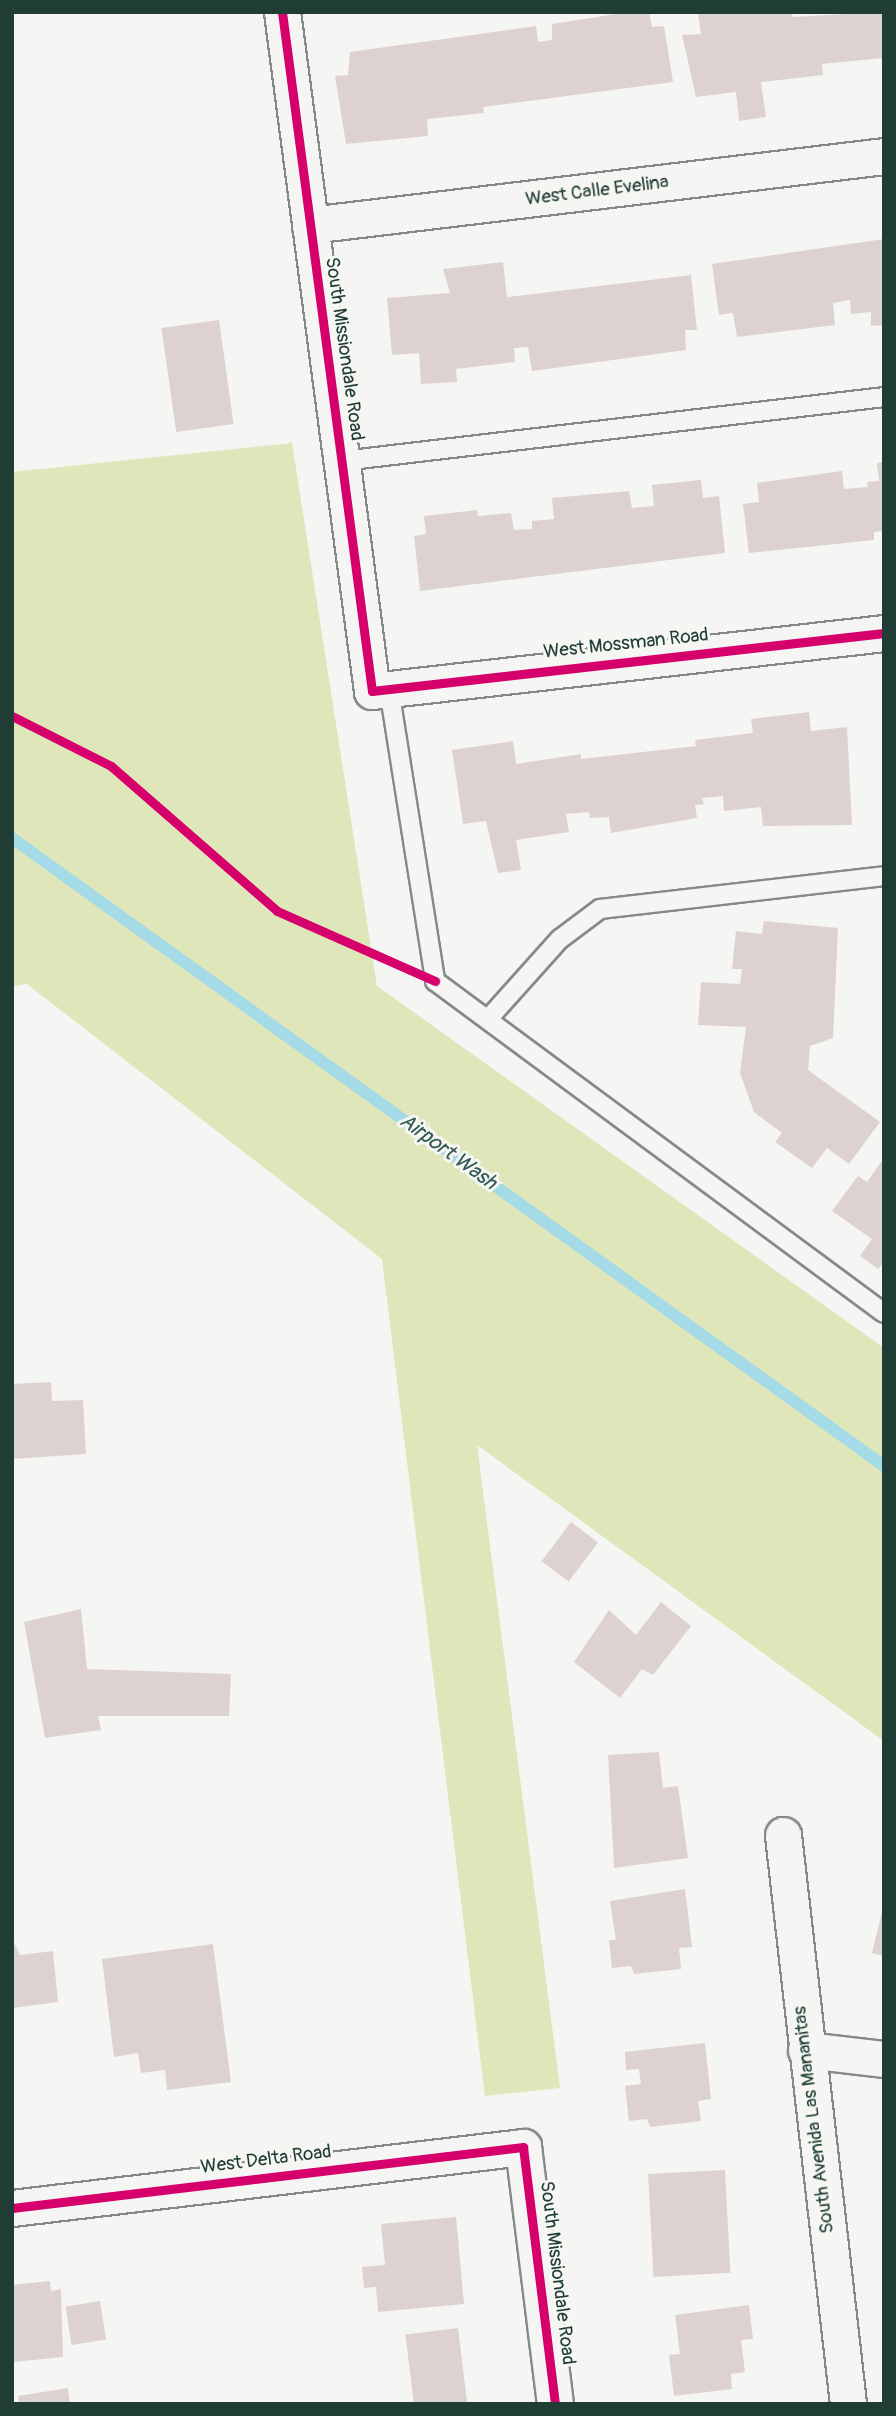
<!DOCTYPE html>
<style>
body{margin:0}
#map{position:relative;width:896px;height:2416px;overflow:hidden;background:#f5f5f3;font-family:Pangolin,sans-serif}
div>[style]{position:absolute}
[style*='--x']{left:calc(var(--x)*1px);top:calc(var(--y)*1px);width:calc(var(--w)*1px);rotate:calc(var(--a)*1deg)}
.green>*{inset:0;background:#dfe6ba}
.stream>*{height:12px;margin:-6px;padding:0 6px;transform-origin:6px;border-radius:6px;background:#a5dae7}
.building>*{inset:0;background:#ded2d0;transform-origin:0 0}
.roads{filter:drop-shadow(2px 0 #858a88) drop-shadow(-2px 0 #858a88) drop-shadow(0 2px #858a88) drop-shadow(0 -2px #858a88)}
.service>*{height:18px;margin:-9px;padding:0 9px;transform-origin:9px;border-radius:9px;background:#f5f5f3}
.minor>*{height:35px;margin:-17.5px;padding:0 17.5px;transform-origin:17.5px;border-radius:17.5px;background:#f5f5f3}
.cycleway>*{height:9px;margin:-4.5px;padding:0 4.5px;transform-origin:4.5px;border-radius:4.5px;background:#d6006c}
span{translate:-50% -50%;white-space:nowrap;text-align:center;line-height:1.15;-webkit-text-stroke:6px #f6f6f2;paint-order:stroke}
.street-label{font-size:19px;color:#1f3d34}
.water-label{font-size:21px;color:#335a57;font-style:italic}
.frame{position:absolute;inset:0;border:14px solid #1f3d34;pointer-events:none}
</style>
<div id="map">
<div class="green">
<div style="clip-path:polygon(292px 443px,377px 986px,884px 1348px,884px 1741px,477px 1445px,560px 2088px,485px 2096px,382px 1259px,27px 984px,12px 986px,12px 472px)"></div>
</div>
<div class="stream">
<div style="--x:12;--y:838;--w:1075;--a:35.76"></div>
</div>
<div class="building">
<div style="clip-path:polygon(629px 12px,649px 12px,652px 27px,664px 26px,673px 82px,483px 107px,484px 113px,427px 119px,428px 136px,346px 144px,335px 76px,348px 75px,350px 52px,536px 26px,538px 42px,552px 40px,552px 24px)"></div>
<div style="clip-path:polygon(709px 12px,792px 12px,792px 17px,884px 12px,884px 58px,822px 64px,823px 75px,761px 82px,766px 117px,739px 121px,736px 92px,696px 97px,682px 35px,701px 34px,698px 14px)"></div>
<div style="clip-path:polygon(884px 239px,884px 325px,871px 326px,871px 312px,851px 314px,850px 300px,833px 303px,835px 325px,737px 337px,733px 313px,719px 315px,712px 264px)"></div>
<div style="clip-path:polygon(503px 262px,507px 297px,691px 275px,697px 330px,685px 330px,686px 350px,532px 371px,528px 347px,514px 348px,515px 362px,456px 369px,457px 382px,421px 384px,419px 353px,392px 355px,387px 298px,450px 293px,443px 269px)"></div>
<div style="left:219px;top:320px;width:105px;height:58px;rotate:82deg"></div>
<div style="clip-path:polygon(884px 462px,884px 531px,874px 532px,874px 540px,749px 553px,743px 504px,759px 502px,757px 483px,842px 471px,844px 489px,868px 487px,867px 482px,879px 481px,877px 463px)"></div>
<div style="clip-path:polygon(701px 480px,703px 498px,719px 496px,725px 553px,420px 591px,414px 536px,426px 534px,424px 516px,477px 510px,478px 516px,511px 513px,514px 530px,532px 529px,532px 521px,554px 519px,552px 498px,629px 491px,632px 508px,654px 506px,652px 485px)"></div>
<div style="clip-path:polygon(809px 712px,811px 731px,847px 727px,852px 825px,763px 826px,761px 807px,724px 811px,723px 796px,702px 798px,704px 804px,695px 805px,697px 818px,611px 833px,609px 817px,590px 818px,589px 812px,566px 814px,569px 832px,516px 840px,521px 870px,498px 873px,486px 821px,463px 824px,452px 750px,513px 741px,516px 764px,581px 754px,581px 759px,696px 746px,695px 740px,753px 733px,751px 719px)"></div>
<div style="clip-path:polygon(764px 921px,838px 928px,833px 1038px,810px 1046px,808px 1070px,880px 1122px,849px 1164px,827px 1148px,812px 1168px,775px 1142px,782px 1133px,754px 1112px,740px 1073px,746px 1027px,698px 1025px,701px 982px,740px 984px,742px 969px,732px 969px,736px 931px,762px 934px)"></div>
<div style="clip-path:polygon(884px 1158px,884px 1262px,878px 1269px,860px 1256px,872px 1239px,832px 1211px,858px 1176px,867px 1182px)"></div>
<div style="clip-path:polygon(51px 1382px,52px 1401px,83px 1400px,86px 1454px,12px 1459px,12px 1384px)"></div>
<div style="left:571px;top:1522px;width:34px;height:49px;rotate:37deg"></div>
<div style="clip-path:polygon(661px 1602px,691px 1626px,653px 1675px,642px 1669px,620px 1698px,574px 1662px,609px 1610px,636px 1635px)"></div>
<div style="clip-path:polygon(81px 1609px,87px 1669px,231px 1674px,229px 1716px,98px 1716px,101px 1730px,45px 1738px,24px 1622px)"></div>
<div style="clip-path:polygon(659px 1752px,663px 1788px,678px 1786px,688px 1858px,614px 1868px,608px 1755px)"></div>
<div style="clip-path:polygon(685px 1889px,692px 1947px,679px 1948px,681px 1969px,634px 1974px,631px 1966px,612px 1968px,609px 1940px,616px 1940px,610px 1901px)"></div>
<div style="clip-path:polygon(883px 1908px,884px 1908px,884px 1956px,872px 1953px)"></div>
<div style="clip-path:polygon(12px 1938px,20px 1955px,53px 1951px,58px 2002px,12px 2008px)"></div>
<div style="clip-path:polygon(213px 1944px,231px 2082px,167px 2090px,165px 2070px,141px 2073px,138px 2053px,114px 2057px,102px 1959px)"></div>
<div style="clip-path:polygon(705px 2043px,711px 2099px,698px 2101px,701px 2121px,650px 2127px,647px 2119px,629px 2121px,625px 2086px,641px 2084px,639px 2069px,626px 2070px,625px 2052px)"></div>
<div style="left:725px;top:2170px;width:103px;height:77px;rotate:87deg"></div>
<div style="clip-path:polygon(456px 2217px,464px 2304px,378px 2312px,376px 2287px,364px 2288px,362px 2267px,385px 2265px,381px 2224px)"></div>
<div style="clip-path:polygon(50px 2281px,51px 2291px,61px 2289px,63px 2357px,13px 2362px,12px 2285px)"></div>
<div style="left:100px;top:2301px;width:39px;height:35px;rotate:81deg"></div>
<div style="clip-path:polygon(749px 2305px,753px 2339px,741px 2340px,745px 2372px,731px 2374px,732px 2389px,674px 2396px,669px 2355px,680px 2354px,675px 2315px)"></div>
<div style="left:458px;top:2328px;width:77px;height:53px;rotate:83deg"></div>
<div style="clip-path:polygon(68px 2388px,70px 2404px,19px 2404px,18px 2396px)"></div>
</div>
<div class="roads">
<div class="service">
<div style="--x:342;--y:461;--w:546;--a:-6.73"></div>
<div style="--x:389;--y:689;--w:296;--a:81"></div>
<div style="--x:435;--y:981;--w:558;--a:36.48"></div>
<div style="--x:489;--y:1018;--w:106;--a:-48.1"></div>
<div style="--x:560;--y:939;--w:50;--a:-36.9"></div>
<div style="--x:600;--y:909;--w:286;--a:-6.6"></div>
</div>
<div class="minor">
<div style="--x:282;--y:12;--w:685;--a:82.45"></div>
<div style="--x:372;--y:691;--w:515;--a:-6.46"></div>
<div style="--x:310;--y:225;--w:578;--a:-6.85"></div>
<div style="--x:783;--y:1835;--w:573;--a:83.48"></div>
<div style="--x:806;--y:2050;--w:79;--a:6.6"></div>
<div style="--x:12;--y:2208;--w:515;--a:-6.81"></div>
<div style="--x:523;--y:2147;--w:259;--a:82.9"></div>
</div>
</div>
<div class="cycleway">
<div style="--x:282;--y:12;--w:685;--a:82.45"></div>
<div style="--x:372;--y:691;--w:515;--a:-6.46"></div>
<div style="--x:12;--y:716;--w:111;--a:26.8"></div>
<div style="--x:111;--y:766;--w:220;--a:41.1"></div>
<div style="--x:277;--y:911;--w:173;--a:23.9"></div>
<div style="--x:12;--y:2208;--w:515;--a:-6.81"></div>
<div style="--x:523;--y:2147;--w:259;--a:82.9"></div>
</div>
<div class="street-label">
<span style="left:597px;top:191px;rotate:-7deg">West Calle Evelina</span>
<span style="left:344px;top:349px;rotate:82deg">South Missiondale Road</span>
<span style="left:626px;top:644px;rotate:-6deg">West Mossman Road</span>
<span style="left:814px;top:2120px;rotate:-97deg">South Avenida Las Mananitas</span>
<span style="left:266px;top:2160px;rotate:-7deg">West Delta Road</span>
<span style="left:557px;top:2273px;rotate:83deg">South Missiondale Road</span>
</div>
<div class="water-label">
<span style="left:448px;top:1152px;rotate:36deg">Airport Wash</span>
</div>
<div class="frame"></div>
</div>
